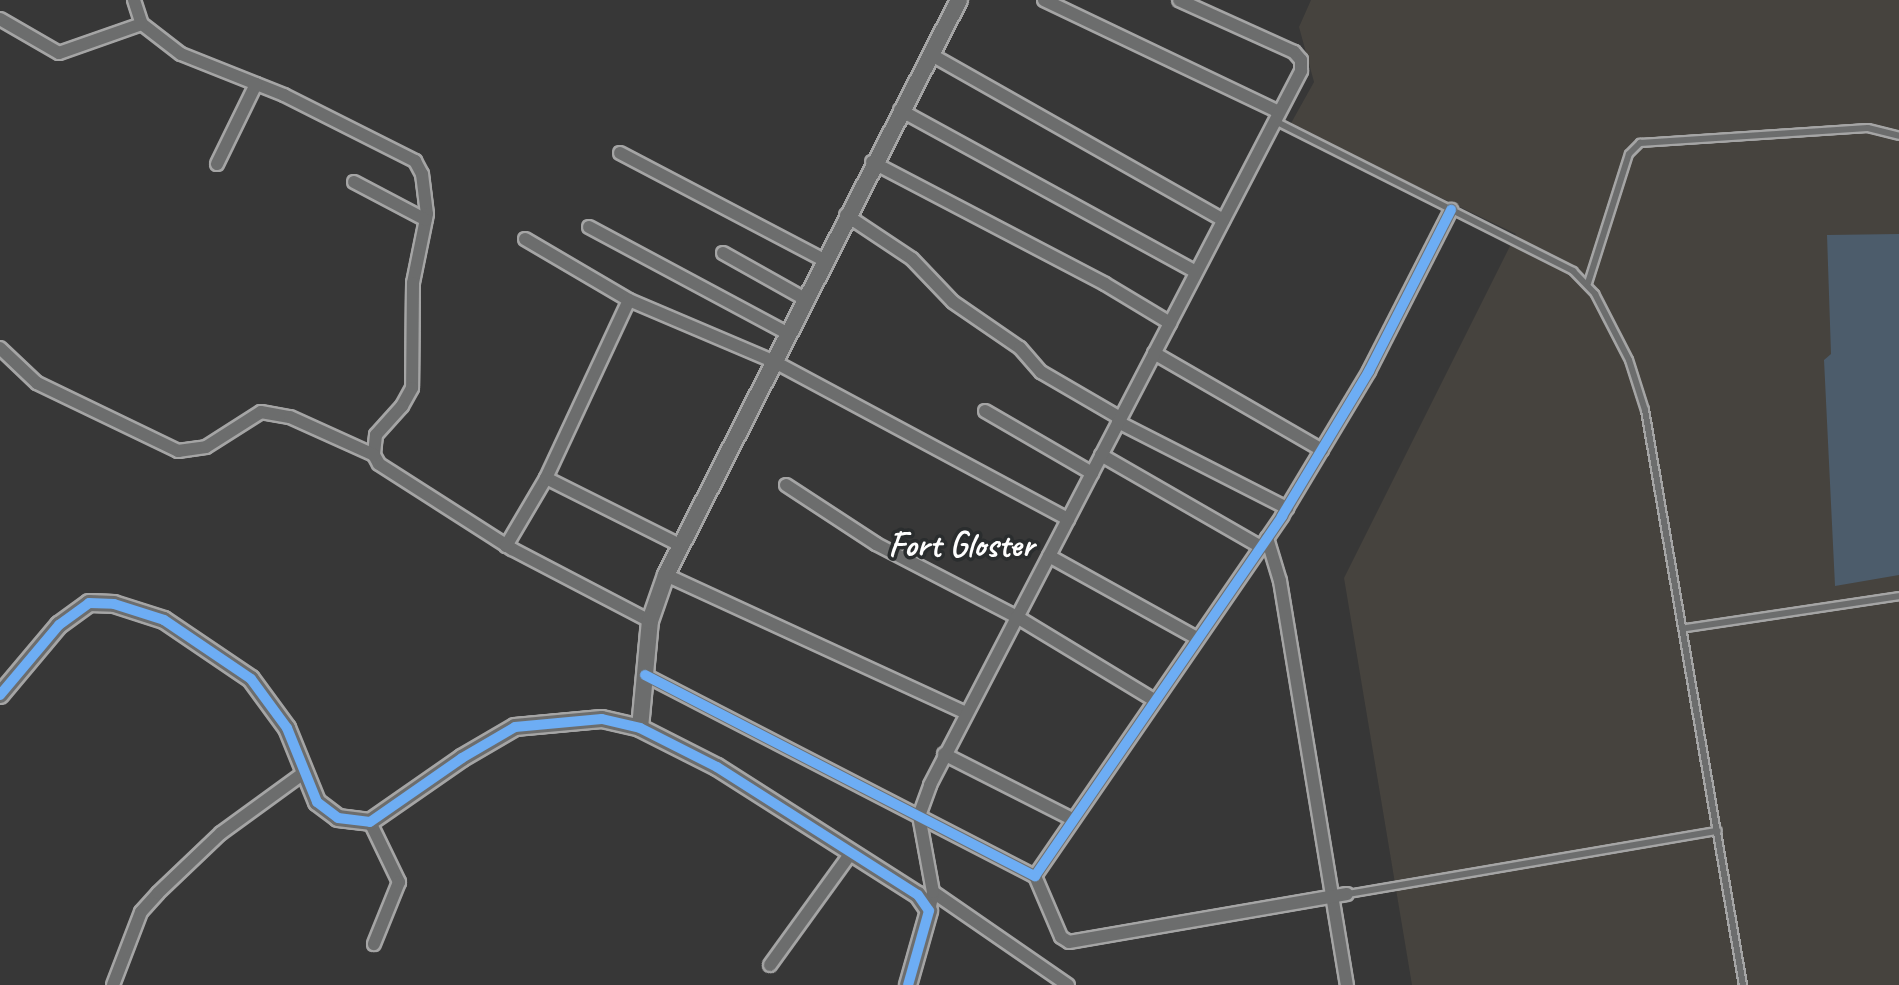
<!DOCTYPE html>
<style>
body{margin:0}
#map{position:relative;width:1899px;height:985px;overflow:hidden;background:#373737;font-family:Caveat,sans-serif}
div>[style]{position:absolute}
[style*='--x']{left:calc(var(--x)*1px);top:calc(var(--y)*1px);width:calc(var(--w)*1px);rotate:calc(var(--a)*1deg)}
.built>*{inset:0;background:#46433e}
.water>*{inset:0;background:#4c5c6b}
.roads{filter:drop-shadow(2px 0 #a5a5a5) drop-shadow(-2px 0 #a5a5a5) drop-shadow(0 2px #a5a5a5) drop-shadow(0 -2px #a5a5a5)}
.service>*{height:6px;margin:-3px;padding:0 3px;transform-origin:3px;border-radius:3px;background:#6c6d6d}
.minor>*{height:12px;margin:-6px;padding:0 6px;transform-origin:6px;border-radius:6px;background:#6c6d6d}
.tertiary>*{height:16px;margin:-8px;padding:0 8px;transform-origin:8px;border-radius:8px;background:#6c6d6d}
.cycleway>*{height:10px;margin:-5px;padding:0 5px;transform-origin:5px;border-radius:5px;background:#6dadf4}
span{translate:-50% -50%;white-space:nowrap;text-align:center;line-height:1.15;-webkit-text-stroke:7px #2a2d2e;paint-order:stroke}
.district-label{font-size:35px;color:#fff;font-weight:700}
</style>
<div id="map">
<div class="built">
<div style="clip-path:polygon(1311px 0,1899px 0,1899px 985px,1412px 985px,1344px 578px,1516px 234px,1290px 125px,1314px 82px,1299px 27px)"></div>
</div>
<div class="water">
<div style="clip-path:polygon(1899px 234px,1899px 575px,1835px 586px,1824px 360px,1831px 354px,1827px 235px)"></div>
</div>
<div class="roads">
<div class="service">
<div style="--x:1275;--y:121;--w:334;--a:26.7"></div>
<div style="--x:1573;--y:271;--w:32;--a:46"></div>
<div style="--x:1595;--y:294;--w:74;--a:62.7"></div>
<div style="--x:1629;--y:360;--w:52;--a:72.3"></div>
<div style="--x:1645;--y:410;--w:583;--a:80.33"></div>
<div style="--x:1588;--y:283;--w:135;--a:-72.4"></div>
<div style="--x:1629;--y:154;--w:16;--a:-45"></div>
<div style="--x:1640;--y:143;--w:228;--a:-3.8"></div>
<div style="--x:1868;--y:128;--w:32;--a:14"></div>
<div style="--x:1686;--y:628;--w:215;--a:-8.5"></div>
<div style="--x:1348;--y:894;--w:375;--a:-9.7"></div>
</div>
<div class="minor">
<div style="--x:134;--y:0;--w:25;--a:72"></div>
<div style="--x:142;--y:24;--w:49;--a:37.6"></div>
<div style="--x:181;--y:54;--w:111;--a:21.7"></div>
<div style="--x:284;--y:95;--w:147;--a:26.7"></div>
<div style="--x:415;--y:161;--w:15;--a:62"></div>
<div style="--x:422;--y:174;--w:40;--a:82.9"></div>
<div style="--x:427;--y:214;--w:70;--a:101.5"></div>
<div style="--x:413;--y:283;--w:105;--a:90.5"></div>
<div style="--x:412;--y:388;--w:21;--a:119"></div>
<div style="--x:402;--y:406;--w:39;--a:132"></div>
<div style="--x:376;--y:435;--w:20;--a:96"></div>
<div style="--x:374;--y:455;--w:10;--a:61"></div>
<div style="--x:379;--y:464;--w:158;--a:32.6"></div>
<div style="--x:512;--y:549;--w:156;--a:27.6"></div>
<div style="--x:1044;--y:0;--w:260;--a:25.5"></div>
<div style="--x:0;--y:19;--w:68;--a:30"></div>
<div style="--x:59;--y:53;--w:88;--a:-19.3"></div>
<div style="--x:930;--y:54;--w:337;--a:29.5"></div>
<div style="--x:900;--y:110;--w:337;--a:28.7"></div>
<div style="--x:620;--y:153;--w:230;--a:27.7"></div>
<div style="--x:872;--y:162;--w:263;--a:27.6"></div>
<div style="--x:1105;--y:284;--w:76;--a:31"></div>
<div style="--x:217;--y:164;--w:89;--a:-64"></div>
<div style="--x:354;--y:182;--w:81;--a:27.8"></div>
<div style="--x:846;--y:215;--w:79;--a:33.7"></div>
<div style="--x:912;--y:259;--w:59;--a:46.4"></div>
<div style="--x:953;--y:302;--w:81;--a:34.5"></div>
<div style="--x:1020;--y:348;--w:32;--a:49"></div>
<div style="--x:1041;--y:372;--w:91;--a:30.2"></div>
<div style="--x:589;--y:227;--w:225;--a:28.2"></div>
<div style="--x:525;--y:239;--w:121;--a:30.4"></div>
<div style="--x:629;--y:300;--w:156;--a:23"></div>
<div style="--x:773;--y:361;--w:335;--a:28.2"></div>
<div style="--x:723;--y:253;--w:94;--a:29.3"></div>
<div style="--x:0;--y:348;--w:51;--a:43.4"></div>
<div style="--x:37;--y:383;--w:157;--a:25.7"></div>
<div style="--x:178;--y:451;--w:28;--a:-8"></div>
<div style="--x:206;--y:447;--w:65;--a:-32.5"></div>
<div style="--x:261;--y:412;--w:29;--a:10"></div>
<div style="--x:290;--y:417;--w:92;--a:24.3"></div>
<div style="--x:1154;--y:353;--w:194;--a:30"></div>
<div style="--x:985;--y:411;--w:124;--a:30.1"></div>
<div style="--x:1118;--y:422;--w:190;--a:27"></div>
<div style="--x:1101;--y:455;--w:185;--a:29.9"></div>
<div style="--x:546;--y:478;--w:152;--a:26.6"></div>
<div style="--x:786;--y:485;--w:108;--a:33.2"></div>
<div style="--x:876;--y:544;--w:159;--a:27.4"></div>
<div style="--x:1017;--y:617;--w:160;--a:31.2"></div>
<div style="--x:1267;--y:538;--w:45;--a:73.2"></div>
<div style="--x:1280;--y:581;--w:410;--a:80.6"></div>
<div style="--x:506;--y:546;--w:79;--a:-59.5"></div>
<div style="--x:546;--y:478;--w:196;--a:-65"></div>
<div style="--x:1049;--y:556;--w:169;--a:29"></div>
<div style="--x:666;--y:575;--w:330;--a:24.7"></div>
<div style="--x:645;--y:675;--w:439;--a:27.3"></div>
<div style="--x:1035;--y:876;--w:437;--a:-55.5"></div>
<div style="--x:1282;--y:516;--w:169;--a:-59"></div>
<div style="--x:1369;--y:371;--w:181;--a:-63"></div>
<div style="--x:944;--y:754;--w:144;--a:26.9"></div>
<div style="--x:370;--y:822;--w:67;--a:64.2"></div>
<div style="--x:399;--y:882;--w:67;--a:112"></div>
<div style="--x:1035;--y:876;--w:66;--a:66.9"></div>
<div style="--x:1061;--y:937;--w:9;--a:32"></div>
<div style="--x:1069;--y:942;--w:282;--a:-9.8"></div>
<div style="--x:933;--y:892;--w:164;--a:34.6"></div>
<div style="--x:929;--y:911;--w:19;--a:-78"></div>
<div style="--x:933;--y:892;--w:77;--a:-100.4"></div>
<div style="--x:919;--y:816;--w:33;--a:-70"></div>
<div style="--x:930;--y:785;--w:805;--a:-62.54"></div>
<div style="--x:1301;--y:71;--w:11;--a:-90"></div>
<div style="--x:1301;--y:60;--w:11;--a:-131"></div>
<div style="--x:1294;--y:52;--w:126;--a:-155.7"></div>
<div style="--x:770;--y:965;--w:138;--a:-54.1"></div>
<div style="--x:113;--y:985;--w:78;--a:-69"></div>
<div style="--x:141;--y:912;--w:25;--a:-48"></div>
<div style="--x:158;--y:893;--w:87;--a:-43.6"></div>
<div style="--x:221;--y:833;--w:104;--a:-36"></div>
</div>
<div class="tertiary">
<div style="--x:0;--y:695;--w:92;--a:-49.9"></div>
<div style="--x:59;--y:625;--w:37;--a:-36"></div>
<div style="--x:89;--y:603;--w:25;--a:2"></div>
<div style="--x:114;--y:604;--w:52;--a:17.7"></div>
<div style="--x:164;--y:620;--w:105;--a:34.1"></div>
<div style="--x:251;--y:679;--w:61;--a:53.7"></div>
<div style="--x:287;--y:728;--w:80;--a:67.9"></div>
<div style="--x:317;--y:802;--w:26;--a:37"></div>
<div style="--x:338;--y:818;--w:32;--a:7"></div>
<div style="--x:370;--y:822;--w:112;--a:-34.8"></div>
<div style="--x:462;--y:758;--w:61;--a:-30.3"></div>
<div style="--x:515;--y:727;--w:87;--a:-5.3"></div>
<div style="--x:602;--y:719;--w:39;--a:13"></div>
<div style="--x:640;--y:728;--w:86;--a:26.9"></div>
<div style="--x:717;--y:767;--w:238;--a:32.5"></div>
<div style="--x:918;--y:895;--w:19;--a:55"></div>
<div style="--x:929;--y:911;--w:77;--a:105.8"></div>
<div style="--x:640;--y:728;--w:107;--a:-84.7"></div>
<div style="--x:650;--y:621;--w:49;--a:-70.8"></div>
<div style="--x:666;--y:575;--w:645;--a:-63"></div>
</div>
</div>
<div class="cycleway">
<div style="--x:645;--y:675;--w:439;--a:27.3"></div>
<div style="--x:1035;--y:876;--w:437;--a:-55.5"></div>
<div style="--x:1282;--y:516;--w:169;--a:-59"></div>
<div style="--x:1369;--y:371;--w:181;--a:-63"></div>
<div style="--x:0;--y:695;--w:92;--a:-49.9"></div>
<div style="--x:59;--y:625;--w:37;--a:-36"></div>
<div style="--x:89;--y:603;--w:25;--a:2"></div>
<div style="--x:114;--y:604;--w:52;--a:17.7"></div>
<div style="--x:164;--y:620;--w:105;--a:34.1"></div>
<div style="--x:251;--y:679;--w:61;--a:53.7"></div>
<div style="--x:287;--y:728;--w:80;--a:67.9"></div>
<div style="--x:317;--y:802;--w:26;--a:37"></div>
<div style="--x:338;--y:818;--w:32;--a:7"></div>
<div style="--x:370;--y:822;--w:112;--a:-34.8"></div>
<div style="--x:462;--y:758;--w:61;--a:-30.3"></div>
<div style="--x:515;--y:727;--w:87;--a:-5.3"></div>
<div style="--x:602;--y:719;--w:39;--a:13"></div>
<div style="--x:640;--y:728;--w:86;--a:26.9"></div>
<div style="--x:717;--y:767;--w:238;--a:32.5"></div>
<div style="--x:918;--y:895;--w:19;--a:55"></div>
<div style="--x:929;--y:911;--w:77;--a:105.8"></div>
</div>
<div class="district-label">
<span style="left:961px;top:545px">Fort Gloster</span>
</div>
</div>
